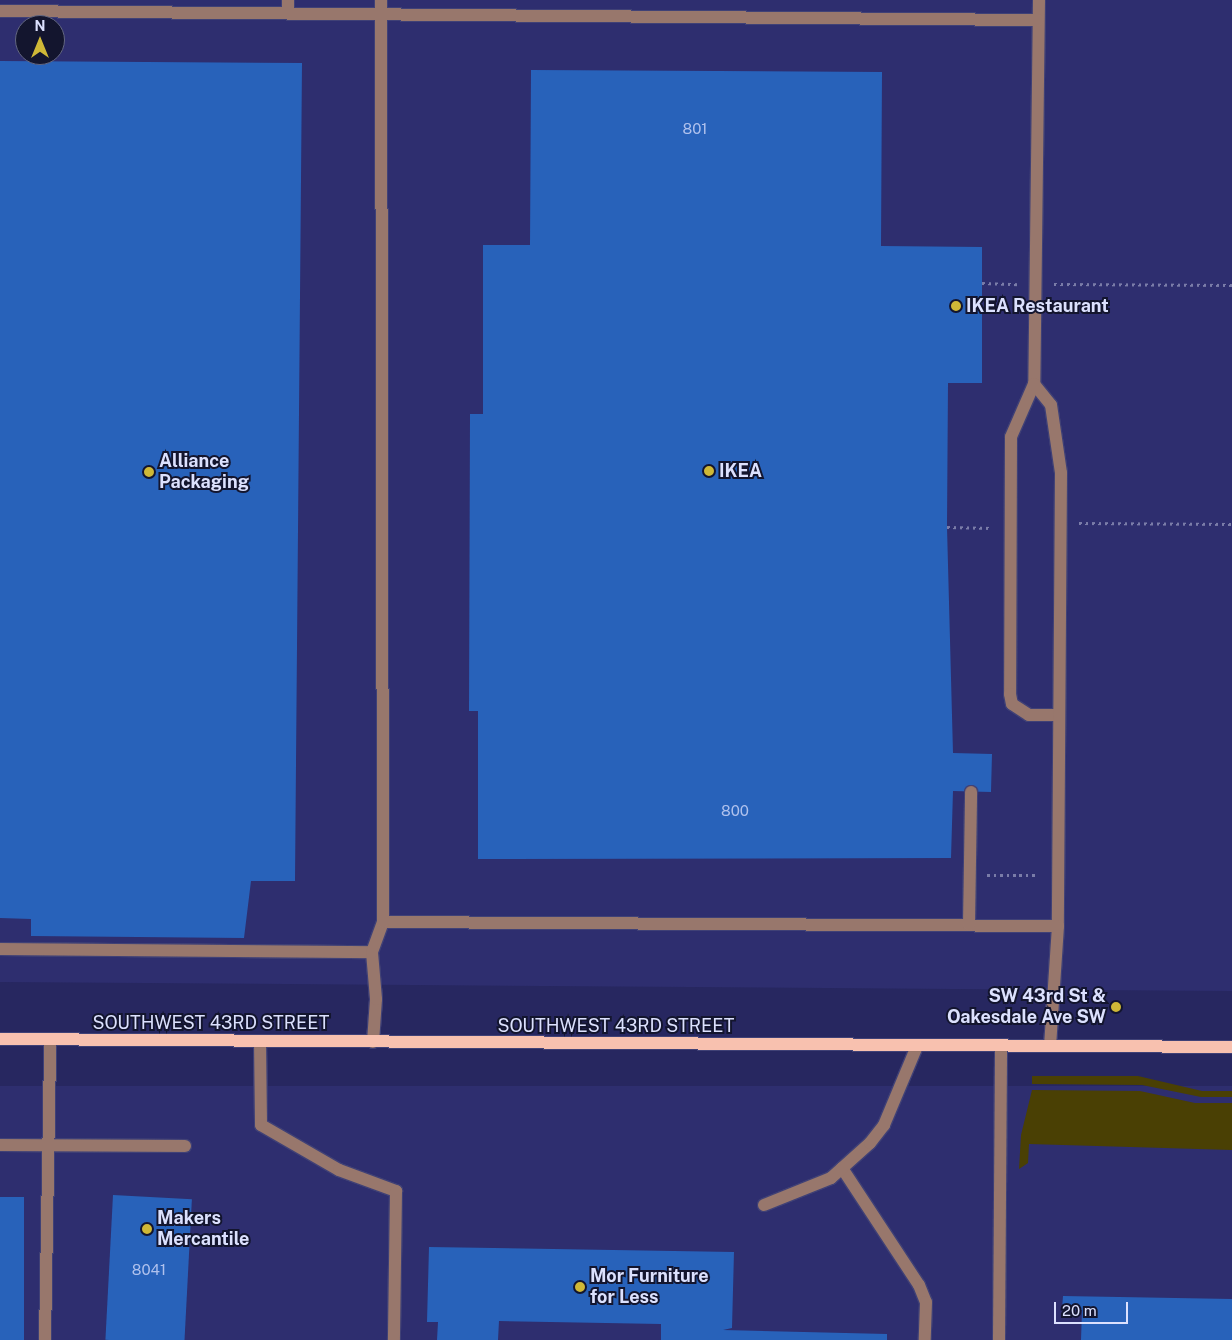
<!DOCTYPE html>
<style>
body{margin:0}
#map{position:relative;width:1232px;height:1340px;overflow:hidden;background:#272760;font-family:"Public Sans",sans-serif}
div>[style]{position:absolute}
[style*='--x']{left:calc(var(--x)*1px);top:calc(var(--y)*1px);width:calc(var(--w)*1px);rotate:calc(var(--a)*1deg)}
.built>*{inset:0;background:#2e2e6f;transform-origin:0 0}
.green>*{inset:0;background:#4a4004}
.building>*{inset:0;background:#2862ba;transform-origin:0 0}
.path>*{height:3px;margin-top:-1.5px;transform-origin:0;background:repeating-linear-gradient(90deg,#7a7ca8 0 2.5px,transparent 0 6.5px)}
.roads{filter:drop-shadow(1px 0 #404176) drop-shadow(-1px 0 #404176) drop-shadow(0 1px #404176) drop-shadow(0 -1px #404176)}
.minor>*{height:12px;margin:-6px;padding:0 6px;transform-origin:6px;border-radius:6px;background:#98776c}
.major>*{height:12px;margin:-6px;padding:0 6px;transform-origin:6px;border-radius:6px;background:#f8c1af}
.dots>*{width:14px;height:14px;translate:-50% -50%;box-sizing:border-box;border:2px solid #13152e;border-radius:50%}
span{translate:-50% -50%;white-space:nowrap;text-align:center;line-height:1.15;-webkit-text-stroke:4px #13152e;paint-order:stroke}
.number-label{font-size:15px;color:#afc1ed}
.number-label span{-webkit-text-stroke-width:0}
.poi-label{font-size:18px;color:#dce1fe;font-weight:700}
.left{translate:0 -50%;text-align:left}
.right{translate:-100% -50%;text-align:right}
.street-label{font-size:18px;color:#dce1fe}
.north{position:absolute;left:15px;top:15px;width:50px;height:50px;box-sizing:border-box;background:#13152e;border:1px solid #636781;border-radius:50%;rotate:0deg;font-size:14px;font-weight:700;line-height:20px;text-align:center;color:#dce1fe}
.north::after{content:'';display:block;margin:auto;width:18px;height:22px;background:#cfb837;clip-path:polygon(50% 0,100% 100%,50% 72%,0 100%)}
.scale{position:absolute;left:1054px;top:1302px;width:74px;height:22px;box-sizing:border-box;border:2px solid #dce1fe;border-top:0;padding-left:6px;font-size:15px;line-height:18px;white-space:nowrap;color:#dce1fe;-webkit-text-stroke:4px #13152e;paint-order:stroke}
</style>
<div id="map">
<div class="built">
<div style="clip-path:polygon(evenodd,0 0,1232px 0,1232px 991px,0 982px,0 0,25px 25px,55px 25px,55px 55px,25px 55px,25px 25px)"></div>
<div style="left:0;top:1086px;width:1232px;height:254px"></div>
</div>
<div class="green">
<div style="clip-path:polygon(1032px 1076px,1138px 1076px,1202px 1091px,1232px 1091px,1232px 1097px,1201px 1097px,1142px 1085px,1032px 1084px)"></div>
<div style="clip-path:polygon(1032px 1090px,1140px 1091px,1195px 1103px,1232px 1103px,1232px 1150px,1029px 1144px,1028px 1163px,1019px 1169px,1021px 1135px)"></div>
</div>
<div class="building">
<div style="clip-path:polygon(0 61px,302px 63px,295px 881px,251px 881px,244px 938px,31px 936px,31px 919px,0 918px)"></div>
<div style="clip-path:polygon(531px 70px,882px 72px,881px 246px,982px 247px,982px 383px,948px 383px,947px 527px,953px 753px,992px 754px,991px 792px,953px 791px,951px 858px,478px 859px,478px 711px,469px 711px,470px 414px,483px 414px,483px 245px,530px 245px)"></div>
<div style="left:113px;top:1195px;width:79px;height:145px;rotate:3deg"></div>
<div style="left:0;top:1197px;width:24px;height:143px"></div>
<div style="clip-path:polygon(429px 1247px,734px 1252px,732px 1328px,723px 1330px,887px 1334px,887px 1340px,661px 1340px,661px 1324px,499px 1321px,498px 1340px,437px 1340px,438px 1322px,427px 1322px)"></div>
<div style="clip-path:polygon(1063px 1296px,1232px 1299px,1232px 1340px,1081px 1340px,1082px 1310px,1062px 1309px)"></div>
</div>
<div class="path">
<div style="--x:982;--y:283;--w:37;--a:2"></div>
<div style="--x:1054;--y:284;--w:178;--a:0.3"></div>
<div style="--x:1079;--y:523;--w:153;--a:0.4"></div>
<div style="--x:947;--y:527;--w:45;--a:1.3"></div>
<div style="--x:987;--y:875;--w:48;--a:0"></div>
</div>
<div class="roads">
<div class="minor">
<div style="--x:288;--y:0;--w:13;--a:90"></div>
<div style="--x:1039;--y:0;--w:384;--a:90.7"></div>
<div style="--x:1034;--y:384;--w:58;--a:113.5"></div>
<div style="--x:1011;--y:437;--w:257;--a:90.2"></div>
<div style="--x:1010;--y:694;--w:10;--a:79"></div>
<div style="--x:1012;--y:704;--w:20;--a:33"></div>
<div style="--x:1029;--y:715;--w:29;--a:0"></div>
<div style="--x:0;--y:11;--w:1038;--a:0.5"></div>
<div style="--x:1034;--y:384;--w:27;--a:51"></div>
<div style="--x:1051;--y:405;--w:69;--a:81.6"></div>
<div style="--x:1061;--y:473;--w:453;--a:90.4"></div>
<div style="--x:1058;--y:926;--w:119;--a:93.8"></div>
<div style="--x:383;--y:922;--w:675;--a:0.34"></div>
<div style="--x:969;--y:925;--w:133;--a:-89.1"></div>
<div style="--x:0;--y:949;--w:372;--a:0.5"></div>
<div style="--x:260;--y:1041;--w:84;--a:89.3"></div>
<div style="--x:261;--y:1125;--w:90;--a:30"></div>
<div style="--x:339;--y:1170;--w:61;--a:20.2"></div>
<div style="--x:396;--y:1191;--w:149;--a:90.8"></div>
<div style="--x:373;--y:1042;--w:43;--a:-86"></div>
<div style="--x:376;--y:999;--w:47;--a:-94.9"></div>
<div style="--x:372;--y:952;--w:32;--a:-70"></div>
<div style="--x:383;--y:922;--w:922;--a:-90.12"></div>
<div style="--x:0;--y:1145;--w:185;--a:0.3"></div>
<div style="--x:842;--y:1168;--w:140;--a:56.7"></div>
<div style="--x:919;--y:1285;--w:18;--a:68"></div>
<div style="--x:926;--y:1302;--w:38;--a:92"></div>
<div style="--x:764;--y:1205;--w:72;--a:-21.9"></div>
<div style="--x:831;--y:1178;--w:52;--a:-41.9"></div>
<div style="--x:870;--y:1143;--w:23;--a:-52"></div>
<div style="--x:884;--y:1125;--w:86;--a:-67.3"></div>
<div style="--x:45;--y:1340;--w:301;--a:-89"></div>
<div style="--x:999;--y:1340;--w:294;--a:-89.6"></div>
</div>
<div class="major">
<div style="--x:0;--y:1039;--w:1232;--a:0.37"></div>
</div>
</div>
<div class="dots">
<div style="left:956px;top:306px;background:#cfb837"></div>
<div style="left:709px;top:471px;background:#cfb837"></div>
<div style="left:149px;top:472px;background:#cfb837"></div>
<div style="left:1116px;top:1007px;background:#cfb837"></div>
<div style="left:147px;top:1229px;background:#cfb837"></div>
<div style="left:580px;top:1287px;background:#cfb837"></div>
</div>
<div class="number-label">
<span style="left:695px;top:129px">801</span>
<span style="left:735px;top:811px">800</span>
<span style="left:149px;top:1270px">8041</span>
</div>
<div class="poi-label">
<span class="left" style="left:966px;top:306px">IKEA Restaurant</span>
<span class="left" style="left:159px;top:472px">Alliance<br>Packaging</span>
<span class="left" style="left:719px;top:471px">IKEA</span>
<span class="right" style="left:1106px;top:1007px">SW 43rd St &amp;<br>Oakesdale Ave SW</span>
<span class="left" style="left:157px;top:1229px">Makers<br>Mercantile</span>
<span class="left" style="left:590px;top:1287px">Mor Furniture<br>for Less</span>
</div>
<div class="street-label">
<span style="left:211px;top:1023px">SOUTHWEST 43RD STREET</span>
<span style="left:616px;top:1026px">SOUTHWEST 43RD STREET</span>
</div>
<div class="north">N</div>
<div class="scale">20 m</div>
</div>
